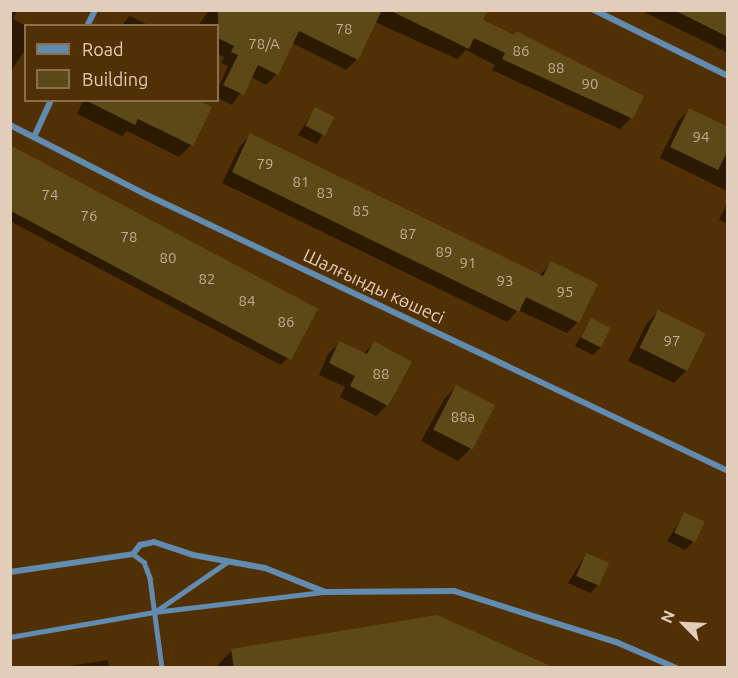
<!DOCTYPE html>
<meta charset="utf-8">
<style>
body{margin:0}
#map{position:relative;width:738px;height:678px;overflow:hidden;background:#513005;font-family:Ubuntu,sans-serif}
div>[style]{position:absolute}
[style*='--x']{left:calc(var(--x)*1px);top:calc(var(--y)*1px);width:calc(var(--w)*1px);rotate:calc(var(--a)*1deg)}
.shadow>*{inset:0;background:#0007}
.building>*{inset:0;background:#5d4917;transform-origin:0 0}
.lane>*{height:4.5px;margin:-2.25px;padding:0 2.25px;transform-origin:2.25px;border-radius:2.25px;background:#628bb0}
.street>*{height:6px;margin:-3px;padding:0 3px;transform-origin:3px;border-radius:3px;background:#628bb0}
span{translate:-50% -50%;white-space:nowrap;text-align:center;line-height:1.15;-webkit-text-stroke:5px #513005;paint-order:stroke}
.number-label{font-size:15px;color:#c0ac90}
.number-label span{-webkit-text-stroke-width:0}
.street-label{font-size:18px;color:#e1cdb9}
.frame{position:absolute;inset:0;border:12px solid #e1cdb9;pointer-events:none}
.legend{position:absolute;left:24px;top:24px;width:195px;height:78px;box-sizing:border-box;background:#513005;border:2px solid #8b6f4d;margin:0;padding:8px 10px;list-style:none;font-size:18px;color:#e1cdb9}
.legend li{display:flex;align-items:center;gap:12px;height:30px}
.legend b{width:30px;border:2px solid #8b6f4d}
.north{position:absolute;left:654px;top:594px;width:60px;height:60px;-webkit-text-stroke:4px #513005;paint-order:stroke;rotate:294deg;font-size:16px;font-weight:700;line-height:24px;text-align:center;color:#e1cdb9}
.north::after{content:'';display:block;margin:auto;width:21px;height:27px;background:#e1cdb9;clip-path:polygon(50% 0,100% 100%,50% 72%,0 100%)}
</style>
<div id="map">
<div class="shadow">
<div style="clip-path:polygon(10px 10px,17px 10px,13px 19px,26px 26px,26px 48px,10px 73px)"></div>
<div style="clip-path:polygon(209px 10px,484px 10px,481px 20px,642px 97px,631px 118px,620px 129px,492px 70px,495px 65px,466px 50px,457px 59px,375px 22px,357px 59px,346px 70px,292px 43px,277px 74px,266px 85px,251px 77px,232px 105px,218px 98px,218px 88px,228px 66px,221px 63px,224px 57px,218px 54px,218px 26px,198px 26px)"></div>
<div style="clip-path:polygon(640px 10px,728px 10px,728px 53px)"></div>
<div style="clip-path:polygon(130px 16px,150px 26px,121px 26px)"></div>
<div style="clip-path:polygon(83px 100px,195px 100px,191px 145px,179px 157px,127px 131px,122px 136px,77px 114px)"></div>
<div style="clip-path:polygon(315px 109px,333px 117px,317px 144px,298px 135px)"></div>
<div style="clip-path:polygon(689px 110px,728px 128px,727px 191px,660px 158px,678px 121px)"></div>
<div style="clip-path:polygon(251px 135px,539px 276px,551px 263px,596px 285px,578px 322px,567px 333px,518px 310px,507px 322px,222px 183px,240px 146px)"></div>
<div style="clip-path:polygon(10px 147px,315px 311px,292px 353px,281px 365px,10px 221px)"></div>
<div style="clip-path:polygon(728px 201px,728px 224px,719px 220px)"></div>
<div style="clip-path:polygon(659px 311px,686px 371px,674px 383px,628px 361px,647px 323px)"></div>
<div style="clip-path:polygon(591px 320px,601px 347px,593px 355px,575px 346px)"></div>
<div style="clip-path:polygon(339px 343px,363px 354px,374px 343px,387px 405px,376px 416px,340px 397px,345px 387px,319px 375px,328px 354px)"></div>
<div style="clip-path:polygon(456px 387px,470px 449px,458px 461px,421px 441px,445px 398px)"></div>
<div style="clip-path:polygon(684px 514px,693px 542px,685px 550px,667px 541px)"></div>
<div style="clip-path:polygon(586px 554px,598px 585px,590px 593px,568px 583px)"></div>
<div style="clip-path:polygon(232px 650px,551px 668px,215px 668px)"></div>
<div style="clip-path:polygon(108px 660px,109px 668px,57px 668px)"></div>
</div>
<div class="building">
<div style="clip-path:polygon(218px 10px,382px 10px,358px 60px,299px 31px,278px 75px,258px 65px,244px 95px,223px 85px,238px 55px,231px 52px,234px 46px,218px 38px)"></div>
<div style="clip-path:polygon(389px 10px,488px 10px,483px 20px,514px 35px,516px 31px,644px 96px,633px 119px,502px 59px,505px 53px,474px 38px,469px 49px)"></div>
<div style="clip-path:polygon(674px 10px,728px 10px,728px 37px)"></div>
<div style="clip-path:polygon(85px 100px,198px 100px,212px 107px,193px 146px,138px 119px,135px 125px)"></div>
<div style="left:315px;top:107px;width:22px;height:21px;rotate:27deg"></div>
<div style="clip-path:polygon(689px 108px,728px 127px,728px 150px,718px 170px,670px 147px)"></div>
<div style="clip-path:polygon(250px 133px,543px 276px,551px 261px,598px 284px,579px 323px,526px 297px,519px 312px,232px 172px)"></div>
<div style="left:10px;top:145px;width:349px;height:58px;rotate:28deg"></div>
<div style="left:658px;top:310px;width:53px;height:42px;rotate:26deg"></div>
<div style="left:591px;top:318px;width:22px;height:22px;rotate:27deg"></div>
<div style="clip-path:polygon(339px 341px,367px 354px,374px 341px,412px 362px,388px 406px,350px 386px,355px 376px,329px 363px)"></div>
<div style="left:456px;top:385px;width:44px;height:50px;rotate:27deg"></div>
<div style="left:684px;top:512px;width:23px;height:23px;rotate:25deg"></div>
<div style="left:586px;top:553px;width:25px;height:25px;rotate:23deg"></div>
<div style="clip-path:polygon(437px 615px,555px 668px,234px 668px,231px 649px)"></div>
</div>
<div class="lane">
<div style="--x:133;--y:554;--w:14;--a:36"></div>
<div style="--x:144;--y:562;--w:17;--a:69"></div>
<div style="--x:150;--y:578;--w:91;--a:82.4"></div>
<div style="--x:156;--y:611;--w:86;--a:-34.6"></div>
<div style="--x:10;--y:637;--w:146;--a:-9.8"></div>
<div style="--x:154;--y:612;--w:170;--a:-6.7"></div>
</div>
<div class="street">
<div style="--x:594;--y:10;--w:149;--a:26.2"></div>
<div style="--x:87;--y:26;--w:18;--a:-63"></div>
<div style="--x:10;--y:125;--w:154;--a:27.1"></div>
<div style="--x:147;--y:195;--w:643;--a:25.41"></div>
<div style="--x:34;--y:137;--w:41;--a:-65.3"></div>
<div style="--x:10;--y:572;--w:124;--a:-8.3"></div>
<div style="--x:133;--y:554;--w:11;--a:-52"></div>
<div style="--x:140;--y:545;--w:14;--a:-12"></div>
<div style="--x:154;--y:542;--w:41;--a:18.4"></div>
<div style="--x:193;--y:555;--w:73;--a:10.2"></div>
<div style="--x:265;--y:568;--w:65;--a:21.8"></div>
<div style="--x:325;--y:592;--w:129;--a:-0.4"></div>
<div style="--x:454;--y:591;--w:170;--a:17.5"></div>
<div style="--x:616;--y:642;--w:65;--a:23.4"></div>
</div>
<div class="number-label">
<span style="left:344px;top:29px">78</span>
<span style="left:264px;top:44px">78/А</span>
<span style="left:521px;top:51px">86</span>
<span style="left:556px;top:68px">88</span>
<span style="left:590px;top:84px">90</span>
<span style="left:701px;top:137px">94</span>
<span style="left:265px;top:164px">79</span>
<span style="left:301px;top:182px">81</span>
<span style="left:325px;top:193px">83</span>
<span style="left:50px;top:195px">74</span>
<span style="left:361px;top:211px">85</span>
<span style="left:89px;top:216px">76</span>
<span style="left:408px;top:234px">87</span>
<span style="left:129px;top:237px">78</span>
<span style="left:444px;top:252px">89</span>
<span style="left:168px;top:258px">80</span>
<span style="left:468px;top:263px">91</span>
<span style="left:207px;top:279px">82</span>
<span style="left:505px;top:281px">93</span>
<span style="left:565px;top:292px">95</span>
<span style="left:247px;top:301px">84</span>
<span style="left:286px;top:322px">86</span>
<span style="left:672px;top:341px">97</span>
<span style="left:381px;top:374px">88</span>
<span style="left:463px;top:417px">88а</span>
</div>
<div class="street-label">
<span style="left:374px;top:286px;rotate:25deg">Шалғынды көшесі</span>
</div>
<div class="frame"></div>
<ul class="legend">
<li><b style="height:8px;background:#628bb0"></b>Road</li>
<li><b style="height:16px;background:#5d4917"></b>Building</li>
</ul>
<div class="north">N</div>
</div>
